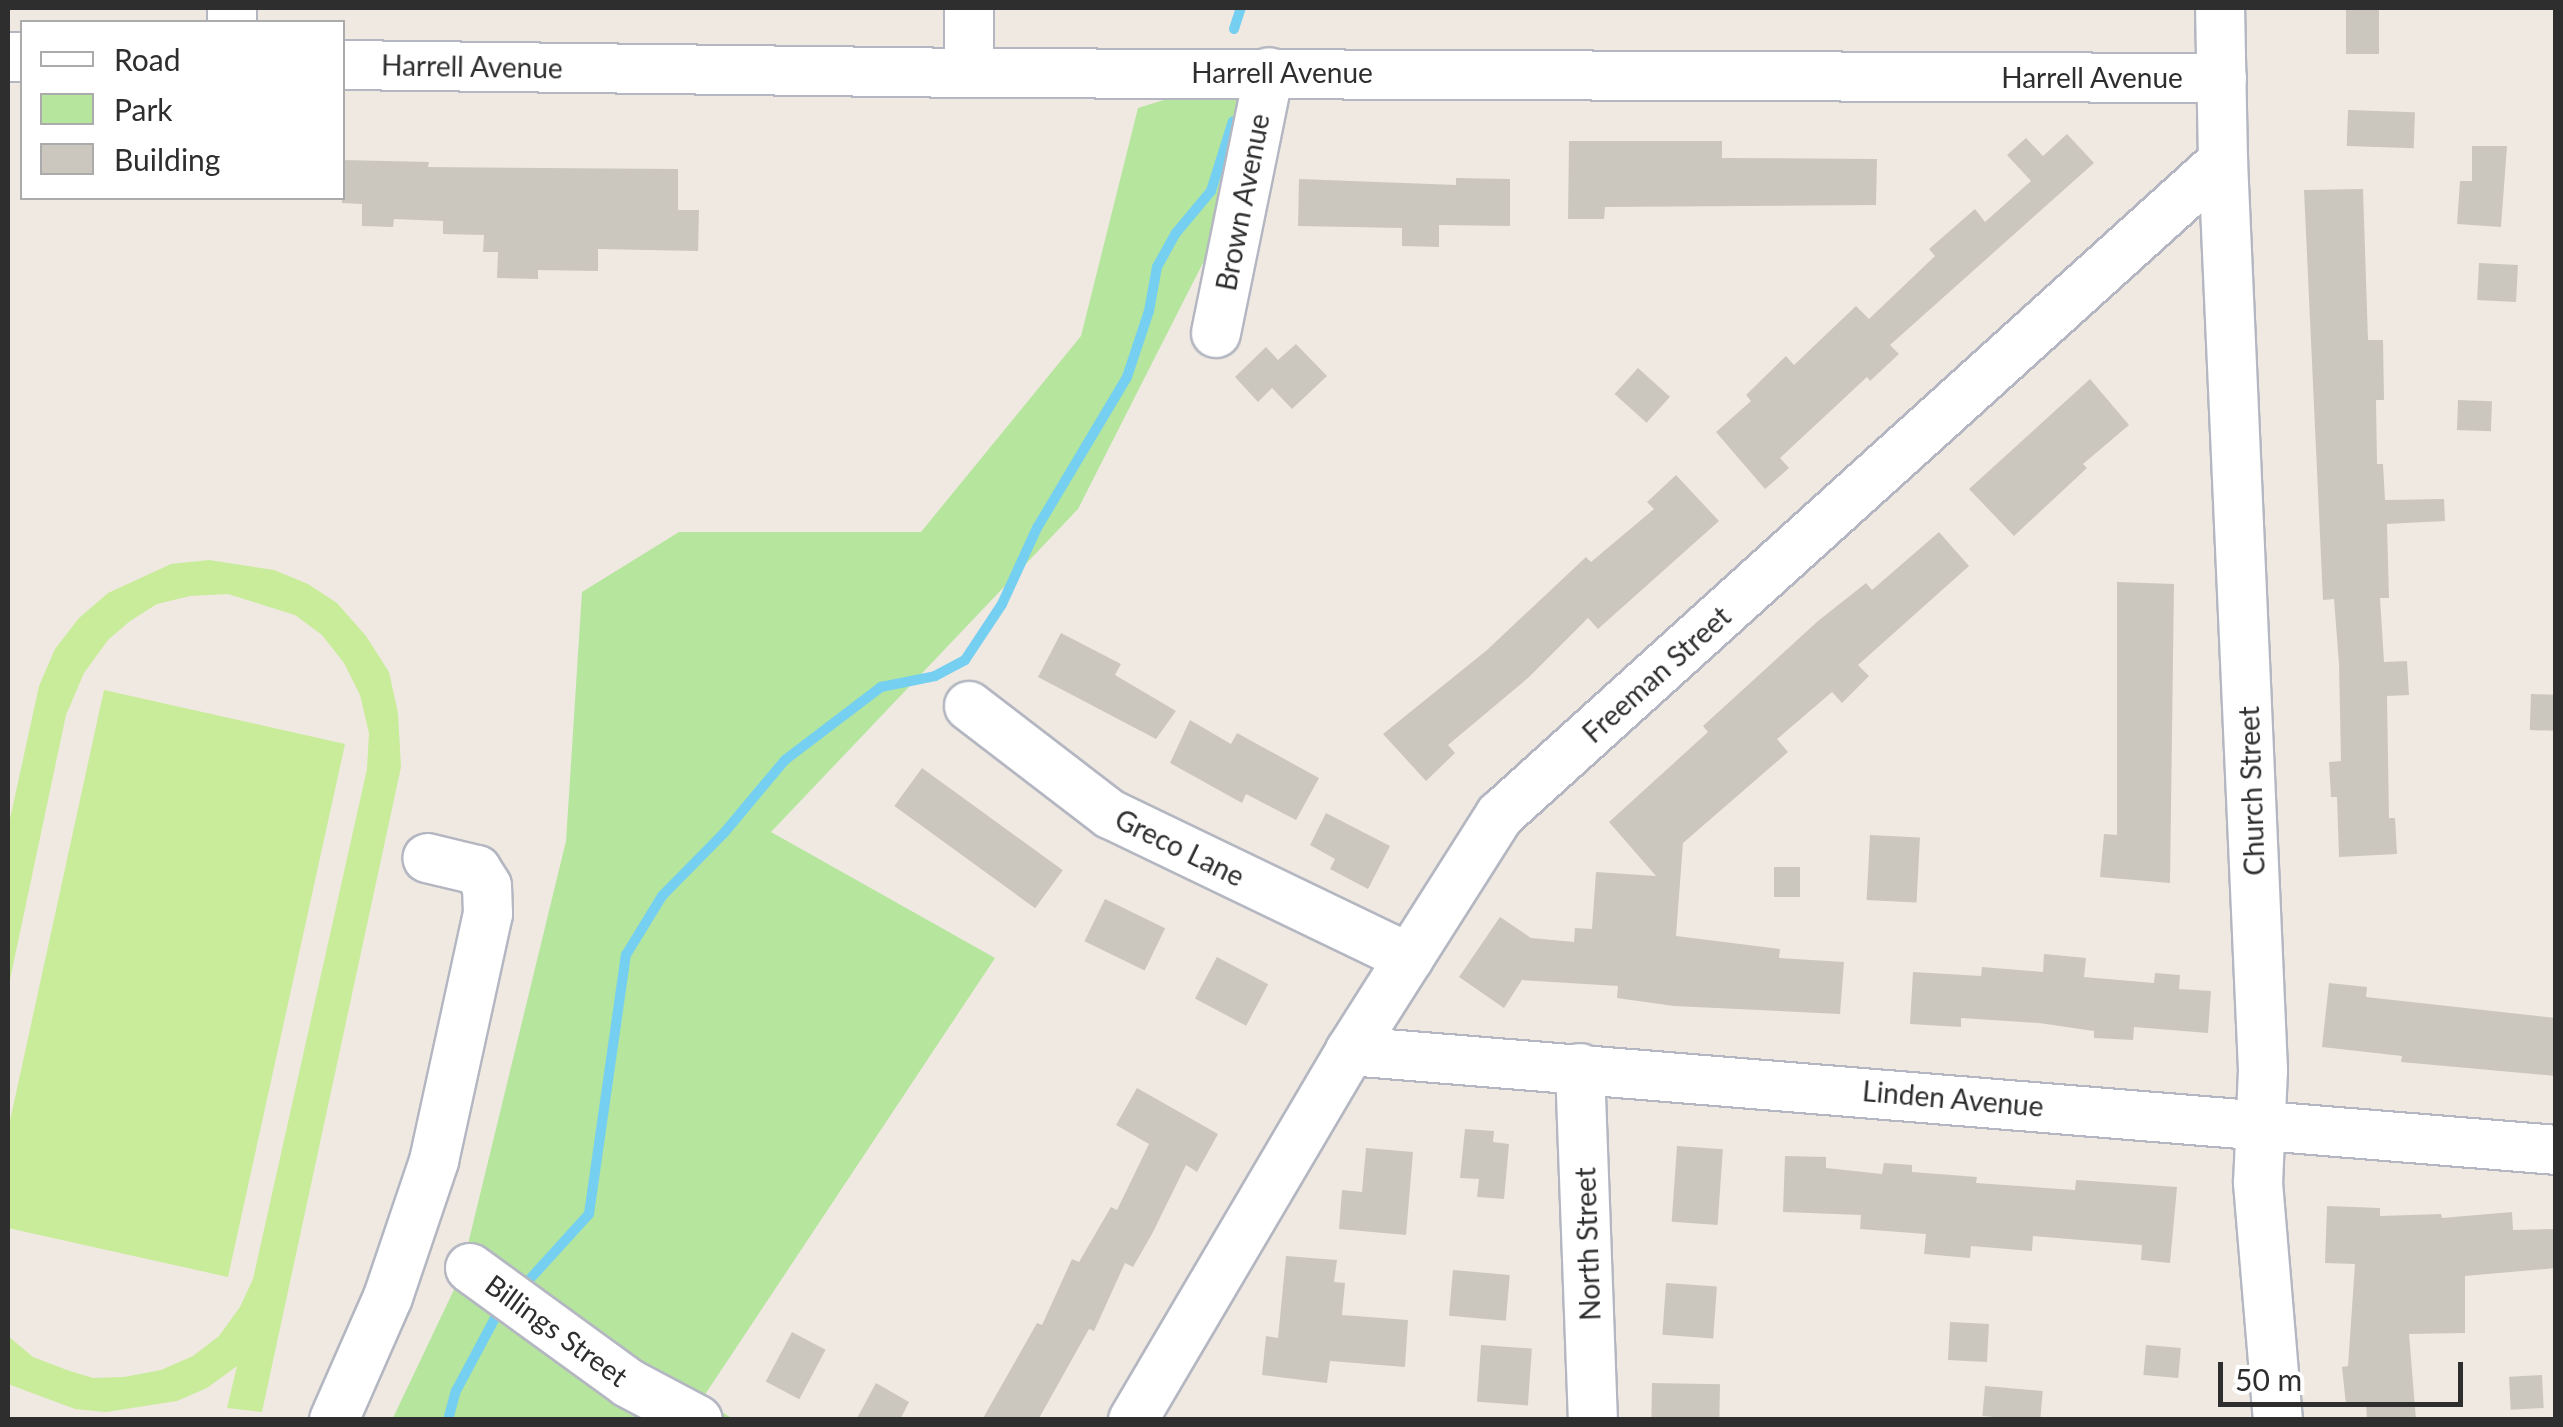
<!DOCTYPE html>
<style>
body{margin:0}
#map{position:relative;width:2563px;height:1427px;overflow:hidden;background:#efe9e1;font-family:Lato,sans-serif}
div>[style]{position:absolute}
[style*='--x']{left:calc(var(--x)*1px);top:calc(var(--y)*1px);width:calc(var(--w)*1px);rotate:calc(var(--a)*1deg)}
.green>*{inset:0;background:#b6e59e}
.pitch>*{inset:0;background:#c9ec9a}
.stream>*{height:10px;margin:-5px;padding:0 5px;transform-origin:5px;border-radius:5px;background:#75cff0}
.building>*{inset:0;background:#cbc7bf;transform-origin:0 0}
.roads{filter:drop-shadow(2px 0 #b4b7c1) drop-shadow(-2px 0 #b4b7c1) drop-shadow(0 2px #b4b7c1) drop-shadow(0 -2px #b4b7c1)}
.minor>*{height:48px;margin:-24px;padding:0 24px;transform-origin:24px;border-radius:24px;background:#fff}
span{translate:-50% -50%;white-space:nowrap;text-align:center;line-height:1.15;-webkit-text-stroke:8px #fff;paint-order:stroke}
.street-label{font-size:28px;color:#2e2e2e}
.frame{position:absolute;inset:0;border:10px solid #2e2e2e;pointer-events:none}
.legend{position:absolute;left:20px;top:20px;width:325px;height:180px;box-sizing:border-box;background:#fff;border:2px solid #ababab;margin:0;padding:12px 18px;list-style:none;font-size:30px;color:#2e2e2e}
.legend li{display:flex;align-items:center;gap:20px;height:50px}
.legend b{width:50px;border:2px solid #ababab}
.scale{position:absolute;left:2218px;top:1362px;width:245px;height:45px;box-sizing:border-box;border:5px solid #2e2e2e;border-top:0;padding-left:12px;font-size:30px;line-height:35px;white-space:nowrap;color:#2e2e2e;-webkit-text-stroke:8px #fff;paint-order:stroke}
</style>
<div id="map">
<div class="green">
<div style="clip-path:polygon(1241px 76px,1243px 184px,1078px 509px,771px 832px,995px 958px,702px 1399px,733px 1419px,392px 1420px,460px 1277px,566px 841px,582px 592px,679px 532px,921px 532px,1081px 336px,1138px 108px)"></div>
</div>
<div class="pitch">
<div style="clip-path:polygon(209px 560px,274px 570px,308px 584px,337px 603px,366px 636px,389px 672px,398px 713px,401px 767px,262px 1412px,227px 1408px,237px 1366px,207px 1388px,177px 1401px,106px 1412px,75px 1409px,8px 1384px,8px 1336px,33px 1357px,67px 1370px,93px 1378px,124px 1377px,161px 1370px,193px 1356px,219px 1336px,240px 1307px,253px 1279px,367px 769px,369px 733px,360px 695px,344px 663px,322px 635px,295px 615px,228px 594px,190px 596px,157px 604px,130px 621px,108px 640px,84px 673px,66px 715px,8px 989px,8px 828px,39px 686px,55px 649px,79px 618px,108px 593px,171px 564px)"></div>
<div style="clip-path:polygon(104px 690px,345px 744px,228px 1277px,8px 1228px,8px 1130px)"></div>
</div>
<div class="stream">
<div style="--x:1234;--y:29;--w:22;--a:-72"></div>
<div style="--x:529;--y:1280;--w:89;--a:-47.7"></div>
<div style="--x:589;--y:1214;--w:262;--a:-81.9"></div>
<div style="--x:626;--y:955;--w:69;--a:-58.6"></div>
<div style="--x:662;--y:896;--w:88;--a:-45.5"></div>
<div style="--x:724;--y:833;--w:95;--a:-50.1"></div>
<div style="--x:785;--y:760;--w:121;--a:-37.2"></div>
<div style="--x:881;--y:687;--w:55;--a:-11.5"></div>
<div style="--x:935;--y:676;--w:34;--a:-28"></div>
<div style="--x:965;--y:660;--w:67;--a:-56.5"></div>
<div style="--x:1002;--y:604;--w:84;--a:-65.3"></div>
<div style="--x:1037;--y:528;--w:176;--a:-59.2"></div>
<div style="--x:1127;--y:377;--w:70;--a:-71.6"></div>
<div style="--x:1149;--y:311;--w:45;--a:-79.7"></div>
<div style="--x:1157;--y:267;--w:39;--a:-61"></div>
<div style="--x:1176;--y:233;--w:55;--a:-50.2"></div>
<div style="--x:1211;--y:191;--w:73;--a:-72.6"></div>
<div style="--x:448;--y:1420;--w:30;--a:-75"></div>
<div style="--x:456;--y:1391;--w:83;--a:-61.9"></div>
</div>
<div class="building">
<div style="left:2346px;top:8px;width:33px;height:46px"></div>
<div style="left:2348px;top:110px;width:67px;height:36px;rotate:2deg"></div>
<div style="clip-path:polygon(2067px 134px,2094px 163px,1890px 345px,1899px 354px,1870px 381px,1867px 377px,1780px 458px,1789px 468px,1765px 489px,1716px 432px,1751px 401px,1746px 395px,1786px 356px,1794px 365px,1856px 306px,1869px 319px,1935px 256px,1929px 249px,1975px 209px,1985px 222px,2031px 181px,2007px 155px,2026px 138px,2043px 156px)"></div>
<div style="clip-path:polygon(1569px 141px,1722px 141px,1722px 158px,1877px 159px,1876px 205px,1605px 207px,1604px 219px,1568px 219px)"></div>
<div style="clip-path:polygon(2472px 146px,2507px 146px,2501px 227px,2457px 224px,2460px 181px,2472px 181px)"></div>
<div style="clip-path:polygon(342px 160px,429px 162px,428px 167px,678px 169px,678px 210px,699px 210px,698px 251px,598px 249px,598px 271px,538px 270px,538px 279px,497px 278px,498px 252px,483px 252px,484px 235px,443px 234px,443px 221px,394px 219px,393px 227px,362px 226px,362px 204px,342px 203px)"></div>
<div style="clip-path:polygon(1456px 178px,1510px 179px,1510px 226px,1439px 225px,1439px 247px,1402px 246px,1402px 228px,1298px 226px,1299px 179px,1456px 185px)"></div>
<div style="clip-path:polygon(2363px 189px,2368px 340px,2383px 340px,2384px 400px,2376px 400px,2377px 464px,2383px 464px,2385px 500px,2444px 499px,2445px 521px,2387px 524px,2389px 598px,2380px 598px,2384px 662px,2407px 661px,2409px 695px,2387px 696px,2389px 818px,2395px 818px,2397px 854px,2339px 857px,2337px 797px,2331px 797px,2329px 762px,2341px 761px,2339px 664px,2334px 599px,2323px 600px,2304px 190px)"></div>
<div style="left:2479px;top:263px;width:39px;height:37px;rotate:3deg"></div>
<div style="clip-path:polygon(1296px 344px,1327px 376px,1292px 409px,1272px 388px,1258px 402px,1235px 377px,1266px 347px,1278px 360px)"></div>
<div style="left:1638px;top:368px;width:43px;height:35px;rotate:42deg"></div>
<div style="clip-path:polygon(2090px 379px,2129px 425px,2083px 464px,2087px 468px,2014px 536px,1969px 489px)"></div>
<div style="left:2458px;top:400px;width:34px;height:30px;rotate:2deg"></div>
<div style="clip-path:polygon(1676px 475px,1719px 521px,1598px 629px,1588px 618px,1528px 678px,1448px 745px,1455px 753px,1426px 781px,1383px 734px,1487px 650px,1586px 557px,1591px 562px,1654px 509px,1647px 502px)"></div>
<div style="clip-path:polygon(1939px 532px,1969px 566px,1858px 665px,1869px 676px,1842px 703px,1832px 692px,1777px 739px,1788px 752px,1683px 843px,1676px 936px,1780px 949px,1779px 958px,1844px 962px,1840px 1014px,1674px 1006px,1617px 998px,1618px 986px,1522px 980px,1504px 1008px,1459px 977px,1500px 917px,1531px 938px,1574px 942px,1575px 928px,1592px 929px,1596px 872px,1656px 876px,1609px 822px,1708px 732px,1703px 726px,1818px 621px,1866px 583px,1872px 590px)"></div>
<div style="clip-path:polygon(2117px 582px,2174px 584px,2170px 883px,2100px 877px,2104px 834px,2117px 835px)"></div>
<div style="clip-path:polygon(1061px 633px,1121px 664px,1115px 675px,1176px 711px,1156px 739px,1038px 677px)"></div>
<div style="left:2531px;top:694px;width:25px;height:36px;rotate:2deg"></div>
<div style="clip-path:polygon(1190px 720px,1231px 744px,1237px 733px,1319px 778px,1296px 820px,1246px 794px,1242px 803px,1170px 763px)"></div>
<div style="left:922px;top:768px;width:174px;height:47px;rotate:36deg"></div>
<div style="clip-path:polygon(1326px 813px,1390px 846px,1368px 889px,1330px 869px,1335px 859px,1310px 845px)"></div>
<div style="left:1870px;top:835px;width:50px;height:65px;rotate:3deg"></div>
<div style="left:1774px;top:867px;width:26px;height:30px"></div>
<div style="left:1105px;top:899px;width:67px;height:47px;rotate:26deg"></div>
<div style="clip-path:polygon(2044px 954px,2086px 958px,2084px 977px,2154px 983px,2155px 973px,2180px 975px,2179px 989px,2211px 991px,2208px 1033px,2134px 1027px,2133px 1040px,2094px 1038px,2094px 1031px,2039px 1023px,1961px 1018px,1961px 1027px,1910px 1024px,1913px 972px,1981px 976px,1982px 967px,2043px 972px)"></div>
<div style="left:1217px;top:957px;width:58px;height:47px;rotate:28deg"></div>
<div style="clip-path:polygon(2329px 983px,2367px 987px,2366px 997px,2556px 1018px,2556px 1076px,2401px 1062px,2402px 1056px,2322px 1047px)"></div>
<div style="clip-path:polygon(1137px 1088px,1218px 1134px,1197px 1172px,1186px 1165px,1152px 1234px,1133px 1267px,1125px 1263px,1094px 1331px,1089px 1329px,1038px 1420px,982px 1420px,1037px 1323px,1042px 1325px,1072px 1259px,1079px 1262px,1111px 1207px,1117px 1210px,1149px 1144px,1116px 1125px)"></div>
<div style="clip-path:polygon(1465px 1129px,1494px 1131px,1493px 1142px,1509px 1144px,1504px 1199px,1477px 1197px,1479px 1179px,1460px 1178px)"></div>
<div style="left:1677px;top:1146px;width:46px;height:76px;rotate:4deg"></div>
<div style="clip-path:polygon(1366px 1148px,1413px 1152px,1406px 1235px,1339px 1229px,1342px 1190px,1362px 1192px)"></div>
<div style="clip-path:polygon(1785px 1156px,1826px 1157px,1826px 1168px,1882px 1174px,1884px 1163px,1912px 1165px,1912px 1172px,1977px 1177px,1976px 1183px,2075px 1190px,2076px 1180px,2177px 1187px,2170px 1263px,2141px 1260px,2142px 1245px,2033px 1236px,2032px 1251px,1971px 1246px,1970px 1258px,1924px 1254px,1926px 1234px,1860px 1229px,1861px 1215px,1783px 1212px)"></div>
<div style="clip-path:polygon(2327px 1206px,2380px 1208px,2380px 1216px,2441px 1214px,2442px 1218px,2512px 1212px,2513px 1230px,2556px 1229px,2556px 1268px,2465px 1276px,2465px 1333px,2409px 1334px,2416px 1420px,2367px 1420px,2366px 1403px,2346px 1405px,2342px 1367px,2348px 1366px,2355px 1264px,2325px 1263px)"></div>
<div style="clip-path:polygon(1286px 1256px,1337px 1260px,1334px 1282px,1345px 1283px,1342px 1315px,1408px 1320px,1405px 1367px,1330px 1361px,1327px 1383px,1262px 1375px,1266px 1336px,1278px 1338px)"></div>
<div style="left:1453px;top:1270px;width:57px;height:46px;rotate:5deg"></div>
<div style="left:1666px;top:1283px;width:51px;height:52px;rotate:4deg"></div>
<div style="left:1950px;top:1322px;width:39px;height:38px;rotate:3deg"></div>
<div style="left:792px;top:1332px;width:38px;height:56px;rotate:28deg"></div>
<div style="left:1481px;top:1345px;width:51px;height:57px;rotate:4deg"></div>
<div style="left:2146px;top:1345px;width:35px;height:30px;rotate:5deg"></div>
<div style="left:2542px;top:1375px;width:33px;height:33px;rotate:87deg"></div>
<div style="clip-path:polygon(876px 1383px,909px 1402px,900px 1420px,856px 1420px)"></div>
<div style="left:1652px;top:1383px;width:68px;height:35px;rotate:1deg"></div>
<div style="left:1985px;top:1386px;width:58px;height:30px;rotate:5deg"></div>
</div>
<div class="roads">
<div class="minor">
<div style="--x:969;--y:8;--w:65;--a:90"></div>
<div style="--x:232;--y:22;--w:14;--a:-90"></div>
<div style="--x:8;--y:57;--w:14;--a:0"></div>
<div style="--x:342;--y:65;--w:627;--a:0.73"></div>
<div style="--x:969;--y:73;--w:1253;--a:0.23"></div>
<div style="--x:2223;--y:161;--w:910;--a:87.48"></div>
<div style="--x:2263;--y:1070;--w:113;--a:92.5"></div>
<div style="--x:2258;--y:1183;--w:238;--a:85.2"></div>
<div style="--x:1216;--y:333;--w:266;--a:-78.5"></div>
<div style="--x:969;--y:706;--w:178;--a:37.5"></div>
<div style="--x:1110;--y:814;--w:332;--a:25.7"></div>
<div style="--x:1350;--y:1051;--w:1210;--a:4.69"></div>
<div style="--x:1580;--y:1068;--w:352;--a:87.9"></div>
<div style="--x:470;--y:1268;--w:195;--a:36"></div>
<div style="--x:628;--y:1383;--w:79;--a:27.9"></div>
<div style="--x:334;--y:1420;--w:134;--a:-66.3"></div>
<div style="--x:388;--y:1297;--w:144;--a:-71.3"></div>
<div style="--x:434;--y:1161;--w:253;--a:-77.7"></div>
<div style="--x:488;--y:914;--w:28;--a:-92"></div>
<div style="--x:487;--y:886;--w:19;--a:-122"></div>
<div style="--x:477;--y:870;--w:51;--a:-166.5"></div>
<div style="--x:1133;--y:1420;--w:428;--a:-59.5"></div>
<div style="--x:1350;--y:1051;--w:280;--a:-57.6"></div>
<div style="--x:1500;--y:815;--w:975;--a:-42.13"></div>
<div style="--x:2223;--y:161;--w:153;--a:-91.1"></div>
</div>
</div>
<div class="street-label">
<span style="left:472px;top:66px;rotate:1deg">Harrell Avenue</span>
<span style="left:1282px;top:72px">Harrell Avenue</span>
<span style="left:2092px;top:77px">Harrell Avenue</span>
<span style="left:1242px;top:202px;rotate:-79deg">Brown Avenue</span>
<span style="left:1656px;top:674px;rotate:-42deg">Freeman Street</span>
<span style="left:2251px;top:791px;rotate:-92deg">Church Street</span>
<span style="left:1180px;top:847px;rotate:26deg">Greco Lane</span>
<span style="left:1953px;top:1098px;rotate:5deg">Linden Avenue</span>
<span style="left:1587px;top:1244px;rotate:-92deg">North Street</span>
<span style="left:557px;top:1330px;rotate:36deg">Billings Street</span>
</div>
<div class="frame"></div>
<ul class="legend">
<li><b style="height:12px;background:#fff"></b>Road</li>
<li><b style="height:28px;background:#b6e59e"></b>Park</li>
<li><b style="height:28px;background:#cbc7bf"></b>Building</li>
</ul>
<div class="scale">50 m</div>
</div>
